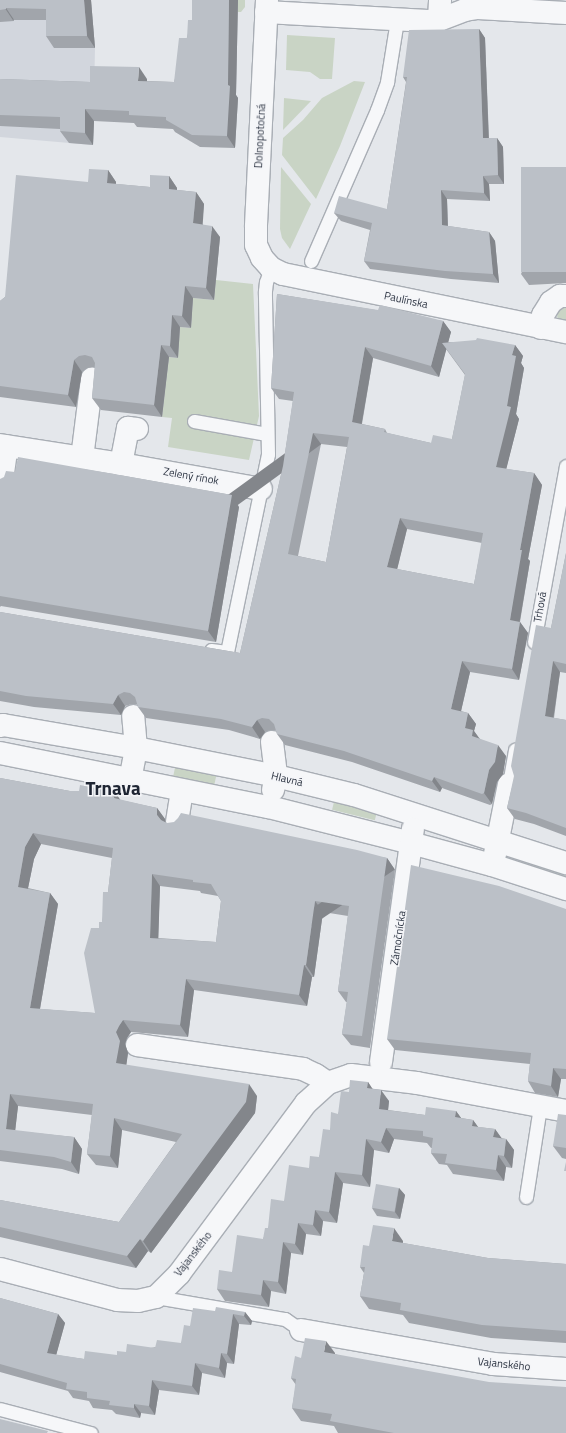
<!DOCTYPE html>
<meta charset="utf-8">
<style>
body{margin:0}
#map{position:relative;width:566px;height:1433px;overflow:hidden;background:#e4e7eb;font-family:"Titillium Web",sans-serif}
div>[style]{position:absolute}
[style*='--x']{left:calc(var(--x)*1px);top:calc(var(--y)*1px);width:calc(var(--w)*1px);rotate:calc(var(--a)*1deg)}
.built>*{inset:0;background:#d2d6dd}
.green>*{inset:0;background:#c9d4c5;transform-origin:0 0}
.roads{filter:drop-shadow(1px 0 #a9aeb5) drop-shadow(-1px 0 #a9aeb5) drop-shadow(0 1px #a9aeb5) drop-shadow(0 -1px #a9aeb5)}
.lane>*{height:13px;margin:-6.5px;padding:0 6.5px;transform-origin:6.5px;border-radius:6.5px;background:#f6f7f9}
.street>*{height:22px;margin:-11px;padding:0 11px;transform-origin:11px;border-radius:11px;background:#f6f7f9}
.wall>*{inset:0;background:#a1a5ab}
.shaded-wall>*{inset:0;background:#83868b;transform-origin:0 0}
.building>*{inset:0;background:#bbc0c7;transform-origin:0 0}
span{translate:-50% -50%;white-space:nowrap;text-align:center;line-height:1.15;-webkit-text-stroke:3px #f4f5f8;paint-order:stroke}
.street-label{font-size:11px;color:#2c3442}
.town-label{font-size:19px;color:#1e2533;font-weight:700}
</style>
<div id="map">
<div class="built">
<div style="clip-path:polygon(15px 0,55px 20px,95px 48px,93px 145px,0 137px,0 1px)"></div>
</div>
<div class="green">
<div style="clip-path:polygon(238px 0,245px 0,245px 7px,241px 12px,238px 12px)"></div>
<div style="clip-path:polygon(287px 35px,335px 38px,332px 79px,320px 79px,310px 72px,286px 70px)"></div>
<div style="clip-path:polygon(354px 81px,365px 82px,340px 146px,316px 199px,282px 155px,283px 138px,303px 120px,322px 98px)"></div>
<div style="clip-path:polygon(284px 98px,311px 101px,283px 130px)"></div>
<div style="clip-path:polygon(281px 167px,311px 204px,290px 249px,282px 238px,280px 229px)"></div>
<div style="clip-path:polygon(216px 280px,253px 284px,259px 416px,249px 460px,168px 447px,172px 418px,162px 417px,169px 357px,178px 358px,180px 327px,191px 328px,193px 298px,214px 300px)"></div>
<div style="clip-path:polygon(564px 307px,566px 307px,566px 326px,559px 321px,557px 316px,559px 311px)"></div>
<div style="left:176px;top:763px;width:42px;height:16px;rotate:12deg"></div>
<div style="left:335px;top:798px;width:44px;height:12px;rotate:14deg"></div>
<div style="clip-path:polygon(523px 856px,566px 870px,565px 879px,519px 867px)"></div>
</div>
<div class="roads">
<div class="lane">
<div style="--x:311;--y:261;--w:165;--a:-66.4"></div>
<div style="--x:377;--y:110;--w:30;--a:-70"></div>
<div style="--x:387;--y:82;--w:63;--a:-80.8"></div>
<div style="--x:194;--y:421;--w:74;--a:10.1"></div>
<div style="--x:534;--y:642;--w:179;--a:-79.7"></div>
<div style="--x:211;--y:650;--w:16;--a:7"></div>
<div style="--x:227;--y:652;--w:202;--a:-78.3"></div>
<div style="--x:268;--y:454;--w:163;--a:-91.1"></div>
<div style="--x:265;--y:291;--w:9;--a:-84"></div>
<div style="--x:266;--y:282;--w:15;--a:-70"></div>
<div style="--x:509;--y:784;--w:35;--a:-80"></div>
<div style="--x:526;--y:1197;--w:91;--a:-81.2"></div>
<div style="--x:156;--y:1297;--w:131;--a:9.7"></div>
<div style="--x:285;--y:1319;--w:19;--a:35"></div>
<div style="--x:0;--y:1409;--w:94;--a:14.8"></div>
</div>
<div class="street">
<div style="--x:267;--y:0;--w:227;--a:92.8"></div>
<div style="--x:256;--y:227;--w:18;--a:90"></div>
<div style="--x:256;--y:245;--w:14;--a:65"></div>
<div style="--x:262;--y:258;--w:13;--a:48"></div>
<div style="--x:271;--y:268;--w:13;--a:27"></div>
<div style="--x:283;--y:274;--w:289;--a:11.6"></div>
<div style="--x:266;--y:12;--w:162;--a:3.2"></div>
<div style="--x:428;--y:21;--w:11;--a:-5"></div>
<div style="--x:439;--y:20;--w:28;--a:-21"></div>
<div style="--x:465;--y:10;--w:13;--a:-9"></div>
<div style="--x:478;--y:8;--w:88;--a:3.3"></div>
<div style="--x:439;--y:20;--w:20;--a:-87"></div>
<div style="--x:541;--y:328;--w:13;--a:-81"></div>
<div style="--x:543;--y:315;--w:15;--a:-58"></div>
<div style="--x:551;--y:302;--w:11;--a:-34"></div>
<div style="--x:560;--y:296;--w:6;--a:0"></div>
<div style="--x:0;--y:445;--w:122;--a:8.9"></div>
<div style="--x:121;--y:464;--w:142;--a:10.1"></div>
<div style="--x:82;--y:458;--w:80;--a:-82.8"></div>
<div style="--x:121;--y:464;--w:37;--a:-79"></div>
<div style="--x:128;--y:428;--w:9;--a:6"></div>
<div style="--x:2;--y:480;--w:34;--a:-82"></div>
<div style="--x:0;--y:726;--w:3;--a:-18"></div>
<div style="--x:3;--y:725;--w:135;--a:9.8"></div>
<div style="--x:136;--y:748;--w:143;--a:11.3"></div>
<div style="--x:276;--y:776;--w:80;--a:13.7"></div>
<div style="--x:354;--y:795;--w:223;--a:17.8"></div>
<div style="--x:272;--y:742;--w:34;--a:83"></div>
<div style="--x:276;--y:776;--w:14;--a:102"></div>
<div style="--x:0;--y:753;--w:274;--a:11.4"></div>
<div style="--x:269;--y:807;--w:146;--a:14.2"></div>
<div style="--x:411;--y:843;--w:84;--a:15.2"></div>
<div style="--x:492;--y:865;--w:78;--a:18"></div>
<div style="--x:130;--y:780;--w:33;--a:-79"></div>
<div style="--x:136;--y:748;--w:32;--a:-95"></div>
<div style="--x:177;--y:822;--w:32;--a:-81"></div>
<div style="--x:495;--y:854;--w:71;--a:-78.7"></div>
<div style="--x:137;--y:1045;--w:168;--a:8.2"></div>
<div style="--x:303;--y:1069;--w:14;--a:25"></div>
<div style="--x:316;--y:1075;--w:14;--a:34"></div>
<div style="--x:381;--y:1062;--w:235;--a:-82.2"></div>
<div style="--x:0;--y:1269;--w:121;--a:14.8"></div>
<div style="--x:117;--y:1300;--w:21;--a:3"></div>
<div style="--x:138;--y:1301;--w:18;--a:-13"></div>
<div style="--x:156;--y:1297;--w:33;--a:-45"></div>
<div style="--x:179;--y:1274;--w:213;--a:-53.4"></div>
<div style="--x:306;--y:1103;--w:30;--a:-42"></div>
<div style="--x:328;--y:1083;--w:24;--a:-19"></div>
<div style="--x:351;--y:1075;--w:66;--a:6.9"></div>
<div style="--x:417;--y:1083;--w:152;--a:10.6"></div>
<div style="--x:301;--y:1330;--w:195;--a:10"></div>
<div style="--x:493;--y:1364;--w:73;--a:3.9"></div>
</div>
</div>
<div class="wall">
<div style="clip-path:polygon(0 0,91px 0,95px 48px,54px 48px,46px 36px,46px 20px,14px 20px,14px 21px,0 22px)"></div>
<div style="clip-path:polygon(192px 0,238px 0,236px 95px,238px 98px,235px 148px,200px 147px,175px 132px,173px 129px,137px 127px,134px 123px,94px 121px,93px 145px,69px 143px,60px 131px,60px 129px,0 126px,0 79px,90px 82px,147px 79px,147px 81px,174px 82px,192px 20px)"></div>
<div style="clip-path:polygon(479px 29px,485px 38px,489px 138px,497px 138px,503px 147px,504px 184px,489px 184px,490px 201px,447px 199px,448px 226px,489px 232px,495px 241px,499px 283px,451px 279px,370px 269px,364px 261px,370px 230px,341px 221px,334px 213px,387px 209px,406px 82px,403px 77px)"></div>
<div style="clip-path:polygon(566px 167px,566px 283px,529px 285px,521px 274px)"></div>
<div style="clip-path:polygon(108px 170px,116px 182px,116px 184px,150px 187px,169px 176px,177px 188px,177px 190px,196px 192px,204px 204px,202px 224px,220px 237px,214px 300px,193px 298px,191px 328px,180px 327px,178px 358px,169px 357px,162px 417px,101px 410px,92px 398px,95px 367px,93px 367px,87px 368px,82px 372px,76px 407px,0 397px,0 301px,5px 297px,88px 182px)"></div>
<div style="clip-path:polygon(evenodd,277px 294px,443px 321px,451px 332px,448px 342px,515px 345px,523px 356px,521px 363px,524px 368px,516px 414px,519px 419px,506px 469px,534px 473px,542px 485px,528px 559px,530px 561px,520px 622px,528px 633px,519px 680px,470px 672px,461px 711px,468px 713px,476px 724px,474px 731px,480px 739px,506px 756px,503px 774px,497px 782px,492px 804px,490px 805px,442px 788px,440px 792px,352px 762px,285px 745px,277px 734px,276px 730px,270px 730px,265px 732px,260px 739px,229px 730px,146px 718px,138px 707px,137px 704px,132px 704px,125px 706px,121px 715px,34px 707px,0 701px,0 612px,240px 653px,283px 466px,293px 401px,279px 399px,271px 388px,277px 294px,446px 349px,465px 375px,452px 439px,431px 443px,387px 433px,385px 429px,362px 424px,373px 358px,439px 377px,446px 349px,277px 294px,321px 444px,347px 447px,326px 562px,298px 556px,321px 444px,277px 294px,407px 529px,482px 543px,474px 584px,397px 569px,407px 529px)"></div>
<div style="clip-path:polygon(0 479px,239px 507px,216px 642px,1px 606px,0 607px)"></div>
<div style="clip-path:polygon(566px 553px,566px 673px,560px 672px,554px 718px,566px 720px,566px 836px,534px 824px,515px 819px,507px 808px,551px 628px)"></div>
<div style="clip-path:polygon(evenodd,0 778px,70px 791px,79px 791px,115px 792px,120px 800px,157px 808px,165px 819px,165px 822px,167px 823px,387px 858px,395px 870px,370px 1048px,351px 1045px,342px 1034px,347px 1002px,346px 1002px,338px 991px,348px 916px,323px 912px,314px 977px,312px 977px,307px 1006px,194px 990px,188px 1037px,131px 1032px,127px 1038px,125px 1044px,128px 1053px,126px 1065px,257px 1096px,255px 1113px,151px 1253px,148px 1251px,136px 1268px,0 1237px,0 1200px,119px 1222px,176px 1142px,122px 1130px,118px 1168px,96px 1165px,87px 1154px,92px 1115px,18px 1106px,15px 1131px,74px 1137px,82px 1149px,79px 1174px,62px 1169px,0 1161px,0 778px,41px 844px,112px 858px,108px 892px,102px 922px,99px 928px,95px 1013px,40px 1009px,58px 904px,50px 893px,28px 888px,34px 859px,41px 844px,0 778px,160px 886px,200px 891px,201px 893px,218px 896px,221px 901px,216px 942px,158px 938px,160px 886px)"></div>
<div style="clip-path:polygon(566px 909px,566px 1079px,561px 1079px,558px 1097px,535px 1093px,528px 1081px,530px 1064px,395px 1050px,387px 1039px)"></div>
<div style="clip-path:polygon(368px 1082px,372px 1089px,389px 1101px,388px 1110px,425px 1115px,456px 1111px,461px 1118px,473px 1120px,478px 1127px,495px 1129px,501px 1138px,506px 1139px,514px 1150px,512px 1168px,506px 1167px,504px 1181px,453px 1174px,447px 1165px,439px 1164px,431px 1153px,432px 1148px,431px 1148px,427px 1143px,394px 1139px,389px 1153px,374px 1150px,370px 1187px,343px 1183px,337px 1223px,323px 1221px,321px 1236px,306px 1234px,303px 1255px,291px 1253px,286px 1294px,271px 1291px,269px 1307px,225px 1301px,217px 1289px,232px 1272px,263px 1239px,268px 1228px,284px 1201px,309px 1168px,319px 1157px,330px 1130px,349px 1092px)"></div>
<div style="clip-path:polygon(566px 1115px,566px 1159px,562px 1158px,553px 1146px)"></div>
<div style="clip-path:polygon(399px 1188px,405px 1195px,400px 1219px,377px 1216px,372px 1208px)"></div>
<div style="clip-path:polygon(403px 1241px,403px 1243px,488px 1258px,566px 1264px,566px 1343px,491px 1338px,409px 1323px,403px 1315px,369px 1309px,360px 1296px,364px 1273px,360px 1267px,369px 1246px)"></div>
<div style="clip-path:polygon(0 1298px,58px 1314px,65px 1323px,56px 1355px,84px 1359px,117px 1355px,126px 1352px,181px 1343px,190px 1326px,215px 1311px,245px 1312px,252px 1321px,251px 1325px,239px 1324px,234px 1364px,227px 1363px,225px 1378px,202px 1373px,199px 1395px,159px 1390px,155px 1415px,141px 1413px,140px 1418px,116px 1414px,112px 1410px,93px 1408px,89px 1401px,73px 1398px,68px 1391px,0 1372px)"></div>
<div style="clip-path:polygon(335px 1353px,335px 1354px,566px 1433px,338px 1433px,334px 1426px,301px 1421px,292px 1408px,296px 1385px,291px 1378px,301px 1358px)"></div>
</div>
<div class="shaded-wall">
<div style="clip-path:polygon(84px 0,91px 0,95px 48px,87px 36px)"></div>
<div style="clip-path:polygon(229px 0,238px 0,236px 95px,238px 98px,235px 148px,227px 136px)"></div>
<div style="left:6px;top:8px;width:14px;height:1px;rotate:56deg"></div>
<div style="clip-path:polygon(479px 29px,485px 38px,489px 147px,483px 138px)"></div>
<div style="clip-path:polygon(139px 67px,147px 79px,147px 93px,138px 81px)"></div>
<div style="clip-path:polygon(85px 109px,94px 121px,93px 145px,85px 133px)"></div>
<div style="clip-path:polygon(497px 138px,503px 147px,504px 184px,498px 175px)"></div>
<div style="clip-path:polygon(108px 170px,116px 182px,115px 195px,107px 183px)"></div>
<div style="clip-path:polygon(169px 176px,177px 188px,177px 201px,169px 189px)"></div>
<div style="clip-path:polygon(483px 176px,489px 184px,490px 201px,484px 193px)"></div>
<div style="clip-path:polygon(441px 190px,447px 199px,448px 233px,442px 225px)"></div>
<div style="clip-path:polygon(196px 192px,204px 204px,202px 235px,193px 223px)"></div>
<div style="clip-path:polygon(212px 226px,220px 237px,214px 300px,206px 288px)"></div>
<div style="clip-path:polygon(489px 232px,495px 241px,499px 283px,493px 274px)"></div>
<div style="clip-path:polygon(185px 286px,193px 298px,191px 328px,182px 316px)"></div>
<div style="clip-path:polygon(172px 315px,180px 327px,178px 358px,170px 346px)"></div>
<div style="clip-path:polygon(443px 321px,451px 332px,439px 377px,431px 366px)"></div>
<div style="clip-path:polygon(161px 345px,169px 357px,162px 417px,154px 405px)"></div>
<div style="clip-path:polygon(515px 345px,523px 356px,521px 363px,524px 368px,516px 414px,519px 419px,504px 478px,496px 467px,507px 406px,512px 355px)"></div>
<div style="clip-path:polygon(365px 347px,373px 358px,360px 433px,352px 422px)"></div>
<div style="clip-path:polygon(74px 360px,82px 372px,76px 407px,68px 395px)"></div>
<div style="left:313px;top:433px;width:14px;height:124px;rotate:54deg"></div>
<div style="clip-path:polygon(534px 473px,542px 485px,528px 559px,530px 561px,518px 631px,510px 620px,520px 550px)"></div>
<div style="clip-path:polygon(232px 495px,239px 507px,216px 642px,208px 631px)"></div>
<div style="clip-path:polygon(400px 518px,407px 529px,395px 578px,387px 567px)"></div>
<div style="clip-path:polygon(520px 622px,528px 633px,519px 680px,512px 669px)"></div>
<div style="clip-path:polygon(462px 661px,470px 672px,459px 720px,451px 709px)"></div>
<div style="clip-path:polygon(553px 661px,560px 672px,552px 727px,545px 716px)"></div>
<div style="clip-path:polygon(118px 695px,125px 706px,121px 715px,113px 704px)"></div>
<div style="clip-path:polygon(468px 713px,476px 724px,474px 731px,481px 741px,480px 747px,465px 728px)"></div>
<div style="clip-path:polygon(257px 720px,265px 732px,260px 739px,252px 727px)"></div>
<div style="clip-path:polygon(498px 745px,506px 756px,503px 774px,497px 782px,492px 804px,484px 793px,489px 770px)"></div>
<div style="clip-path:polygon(434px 777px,442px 788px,440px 792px,432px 781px)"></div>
<div style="clip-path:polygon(115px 792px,123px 804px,114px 798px)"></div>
<div style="clip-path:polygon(157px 808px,165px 819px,166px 827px,157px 815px)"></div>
<div style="clip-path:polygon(33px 833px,41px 844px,34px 859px,26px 898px,18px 887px,25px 847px)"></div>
<div style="left:387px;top:858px;width:14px;height:180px;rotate:56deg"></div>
<div style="clip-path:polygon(152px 874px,160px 886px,158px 949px,150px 938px)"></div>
<div style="clip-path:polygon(50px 893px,58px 904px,38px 1020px,30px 1008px)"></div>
<div style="clip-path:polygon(315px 901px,323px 912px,314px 977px,306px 965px)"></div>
<div style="clip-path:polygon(304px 965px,312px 977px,307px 1006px,299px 995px)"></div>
<div style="clip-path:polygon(186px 979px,194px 990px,188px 1037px,180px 1025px)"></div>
<div style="clip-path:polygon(123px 1020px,131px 1032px,127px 1038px,125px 1044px,128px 1053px,125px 1075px,116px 1063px,116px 1032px,119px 1026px)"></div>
<div style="clip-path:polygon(553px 1068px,561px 1079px,558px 1097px,551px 1086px)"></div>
<div style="clip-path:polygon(368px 1082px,376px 1094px,367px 1088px)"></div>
<div style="clip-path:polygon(249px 1084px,257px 1096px,255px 1113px,151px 1253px,143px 1241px)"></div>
<div style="clip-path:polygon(381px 1090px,389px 1101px,387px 1120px,379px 1109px)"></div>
<div style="clip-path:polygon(10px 1094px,18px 1106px,14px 1141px,6px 1129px)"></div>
<div style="clip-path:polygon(456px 1111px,464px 1122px,455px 1117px)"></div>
<div style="clip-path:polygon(114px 1118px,122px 1130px,118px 1168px,110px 1156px)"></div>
<div style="clip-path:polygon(473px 1120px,481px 1131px,472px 1126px)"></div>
<div style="clip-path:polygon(386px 1128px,394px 1139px,389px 1153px,381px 1142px)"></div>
<div style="clip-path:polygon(495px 1129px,503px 1140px,493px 1137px)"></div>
<div style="clip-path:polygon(74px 1137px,82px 1149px,79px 1174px,71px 1162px)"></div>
<div style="clip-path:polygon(366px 1139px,374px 1150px,370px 1187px,362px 1175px)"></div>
<div style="clip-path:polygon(506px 1139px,514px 1150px,512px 1168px,504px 1156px)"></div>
<div style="clip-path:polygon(498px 1155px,506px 1167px,504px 1181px,496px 1170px)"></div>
<div style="clip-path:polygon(335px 1172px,343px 1183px,337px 1223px,329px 1212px)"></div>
<div style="clip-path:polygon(399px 1188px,405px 1195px,400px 1219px,395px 1212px)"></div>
<div style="clip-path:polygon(315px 1210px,323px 1221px,321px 1236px,313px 1225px)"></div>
<div style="clip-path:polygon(298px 1223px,306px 1234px,303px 1255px,295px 1244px)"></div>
<div style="clip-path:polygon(394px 1228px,403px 1241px,401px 1254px,392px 1241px)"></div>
<div style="clip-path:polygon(140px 1239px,148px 1251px,136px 1268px,127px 1256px)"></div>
<div style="clip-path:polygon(283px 1242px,291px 1253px,286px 1294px,278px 1282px)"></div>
<div style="clip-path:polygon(263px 1280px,271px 1291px,269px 1307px,261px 1295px)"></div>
<div style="clip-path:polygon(245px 1312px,252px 1321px,251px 1325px,244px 1316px)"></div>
<div style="clip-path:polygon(58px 1314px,65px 1323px,54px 1363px,47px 1353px)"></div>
<div style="clip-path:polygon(233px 1314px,239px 1324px,234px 1364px,227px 1354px)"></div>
<div style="clip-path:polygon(326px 1341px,335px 1353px,333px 1365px,324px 1352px)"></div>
<div style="clip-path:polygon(221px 1353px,227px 1363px,225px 1378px,219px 1368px)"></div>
<div style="clip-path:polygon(195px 1363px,202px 1373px,199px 1395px,192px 1386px)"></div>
<div style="clip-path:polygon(152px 1380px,159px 1390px,155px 1415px,149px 1406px)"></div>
<div style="clip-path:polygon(134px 1404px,141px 1413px,140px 1418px,134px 1408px)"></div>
</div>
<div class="building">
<div style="clip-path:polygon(0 0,84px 0,87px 36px,46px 36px,46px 9px,6px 8px,6px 9px,0 10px)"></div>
<div style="clip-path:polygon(192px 0,229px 0,228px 85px,230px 86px,227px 136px,192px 135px,166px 120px,166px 117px,129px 115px,129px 111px,85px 109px,85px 133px,60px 131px,60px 117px,0 115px,0 79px,90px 82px,90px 66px,139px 67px,138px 81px,174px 82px,179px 38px,187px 38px,188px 20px,192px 20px)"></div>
<div style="clip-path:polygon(479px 29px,483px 138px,497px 138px,498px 175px,483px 176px,484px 193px,441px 190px,442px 225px,489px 232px,493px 274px,445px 271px,364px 261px,372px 223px,334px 213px,339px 196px,387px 209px,407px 77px,403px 77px,409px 30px)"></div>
<div style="left:566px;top:167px;width:105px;height:45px;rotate:90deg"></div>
<div style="clip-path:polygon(89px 169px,108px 170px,107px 183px,150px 187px,150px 175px,169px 176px,169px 189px,196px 192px,193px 223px,212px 226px,206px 288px,185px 286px,182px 316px,172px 315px,170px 346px,161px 345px,154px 405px,92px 398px,95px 363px,92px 357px,85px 355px,79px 356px,74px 360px,68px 395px,0 386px,0 301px,5px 297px,16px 175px,88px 182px)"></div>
<div style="clip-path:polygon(evenodd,277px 294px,378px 310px,380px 305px,443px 321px,431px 366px,365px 347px,352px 422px,385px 429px,384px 432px,431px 443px,433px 435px,452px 439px,465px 374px,442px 343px,476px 340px,477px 338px,515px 345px,512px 355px,516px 356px,507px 406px,511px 407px,496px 467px,534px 473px,520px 550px,522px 550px,510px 620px,520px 622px,512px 669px,462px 661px,451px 709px,468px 713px,465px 728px,473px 730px,472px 736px,498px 745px,495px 762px,489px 770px,484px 793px,482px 794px,434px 777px,432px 781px,344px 751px,277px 734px,274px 724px,269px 719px,262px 718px,257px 720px,252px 727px,221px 719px,138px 707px,135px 697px,130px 693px,124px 692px,118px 695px,113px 704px,26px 696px,0 691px,0 612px,240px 653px,283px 466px,294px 392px,271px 388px,277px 294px,351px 426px,326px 562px,288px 554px,313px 433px,349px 437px,351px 426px,277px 294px,400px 518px,483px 533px,474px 584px,387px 567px,400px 518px)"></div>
<div style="clip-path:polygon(18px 457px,232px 495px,208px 631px,0 596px,0 479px,4px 477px,6px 471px,15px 472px)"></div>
<div style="clip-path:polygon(566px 553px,566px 664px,553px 661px,545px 716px,566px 720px,566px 828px,526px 813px,507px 808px,514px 776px,511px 766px,536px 625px,551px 628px)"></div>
<div style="clip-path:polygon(evenodd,0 778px,70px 791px,79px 791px,80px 785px,115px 792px,114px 798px,157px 808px,157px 815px,161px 820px,167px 823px,174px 822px,178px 818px,181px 813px,357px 850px,387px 858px,362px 1036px,342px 1034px,348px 992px,338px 991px,349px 906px,315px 901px,306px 965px,304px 965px,299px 995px,186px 979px,180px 1025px,123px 1020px,119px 1026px,116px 1032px,120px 1041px,116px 1063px,249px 1084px,246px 1102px,143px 1241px,140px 1239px,127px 1256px,0 1227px,0 1200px,119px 1222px,182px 1134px,114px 1118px,110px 1156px,87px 1154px,93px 1104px,10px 1094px,6px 1129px,74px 1137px,71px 1162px,54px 1157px,0 1150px,0 778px,33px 833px,113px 848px,108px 892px,103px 892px,102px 922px,99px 922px,99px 928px,91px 928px,84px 953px,95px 1013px,30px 1008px,50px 893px,18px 887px,25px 847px,33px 833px,0 778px,152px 874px,193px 880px,193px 882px,211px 884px,221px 901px,216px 942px,150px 938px,152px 874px)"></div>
<div style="clip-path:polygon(411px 865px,499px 886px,566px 909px,566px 1069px,553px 1068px,551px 1086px,528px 1081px,531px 1053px,387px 1039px)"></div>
<div style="clip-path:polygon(350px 1080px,368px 1082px,367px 1088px,381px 1090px,379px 1109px,425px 1115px,426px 1107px,456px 1111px,455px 1117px,473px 1120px,472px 1126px,495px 1129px,493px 1137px,506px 1139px,504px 1156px,498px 1155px,496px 1170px,445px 1163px,447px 1154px,431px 1153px,433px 1138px,423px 1136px,423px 1131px,386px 1128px,381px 1142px,366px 1139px,362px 1175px,335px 1172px,329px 1212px,315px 1210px,313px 1225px,298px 1223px,295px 1244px,283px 1242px,278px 1282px,263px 1280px,261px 1295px,217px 1289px,219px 1270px,232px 1272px,237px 1235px,263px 1239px,265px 1228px,268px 1228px,271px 1199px,284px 1201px,289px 1165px,309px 1168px,310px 1156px,319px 1157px,323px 1129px,330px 1130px,331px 1112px,338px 1114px,341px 1091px,349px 1092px)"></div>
<div style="clip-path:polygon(558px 1114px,566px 1115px,566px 1148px,553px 1146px)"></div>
<div style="clip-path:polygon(566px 1162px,566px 1171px,564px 1171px)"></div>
<div style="left:376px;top:1184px;width:23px;height:24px;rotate:10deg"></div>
<div style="clip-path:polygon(373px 1225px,394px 1228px,392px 1241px,488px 1258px,566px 1264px,566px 1331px,482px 1325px,400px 1310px,401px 1303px,360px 1296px,365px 1267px,360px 1267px,363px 1245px,369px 1246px)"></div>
<div style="clip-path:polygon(0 1298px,58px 1314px,47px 1353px,84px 1359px,85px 1351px,117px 1355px,117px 1351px,126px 1352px,127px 1344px,155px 1348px,157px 1340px,181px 1343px,184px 1325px,190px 1326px,193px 1308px,215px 1311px,216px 1307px,245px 1312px,244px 1316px,233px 1314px,227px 1354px,221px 1353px,219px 1368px,195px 1363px,192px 1386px,152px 1380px,149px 1406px,134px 1404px,134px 1408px,109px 1405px,110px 1401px,87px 1398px,87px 1392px,66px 1389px,67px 1383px,0 1364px)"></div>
<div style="clip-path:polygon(305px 1338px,326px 1341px,324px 1352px,489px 1382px,566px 1387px,566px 1433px,394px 1433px,330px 1421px,332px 1414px,292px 1408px,296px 1379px,291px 1378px,295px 1356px,301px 1358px)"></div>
<div style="clip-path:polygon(0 1419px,48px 1431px,47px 1433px,0 1433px)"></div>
</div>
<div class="street-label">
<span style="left:260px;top:136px;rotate:-87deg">Dolnopotočná</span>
<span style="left:406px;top:300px;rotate:12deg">Paulínska</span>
<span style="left:191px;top:476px;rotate:10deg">Zelený rínok</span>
<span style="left:540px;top:607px;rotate:-80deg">Trhová</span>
<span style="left:287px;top:779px;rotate:13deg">Hlavná</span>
<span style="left:398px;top:938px;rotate:-82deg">Zámočnícka</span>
<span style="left:193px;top:1254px;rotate:-52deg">Vajanského</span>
<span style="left:504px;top:1364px;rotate:6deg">Vajanského</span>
</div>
<div class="town-label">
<span style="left:113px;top:788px">Trnava</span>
</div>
</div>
